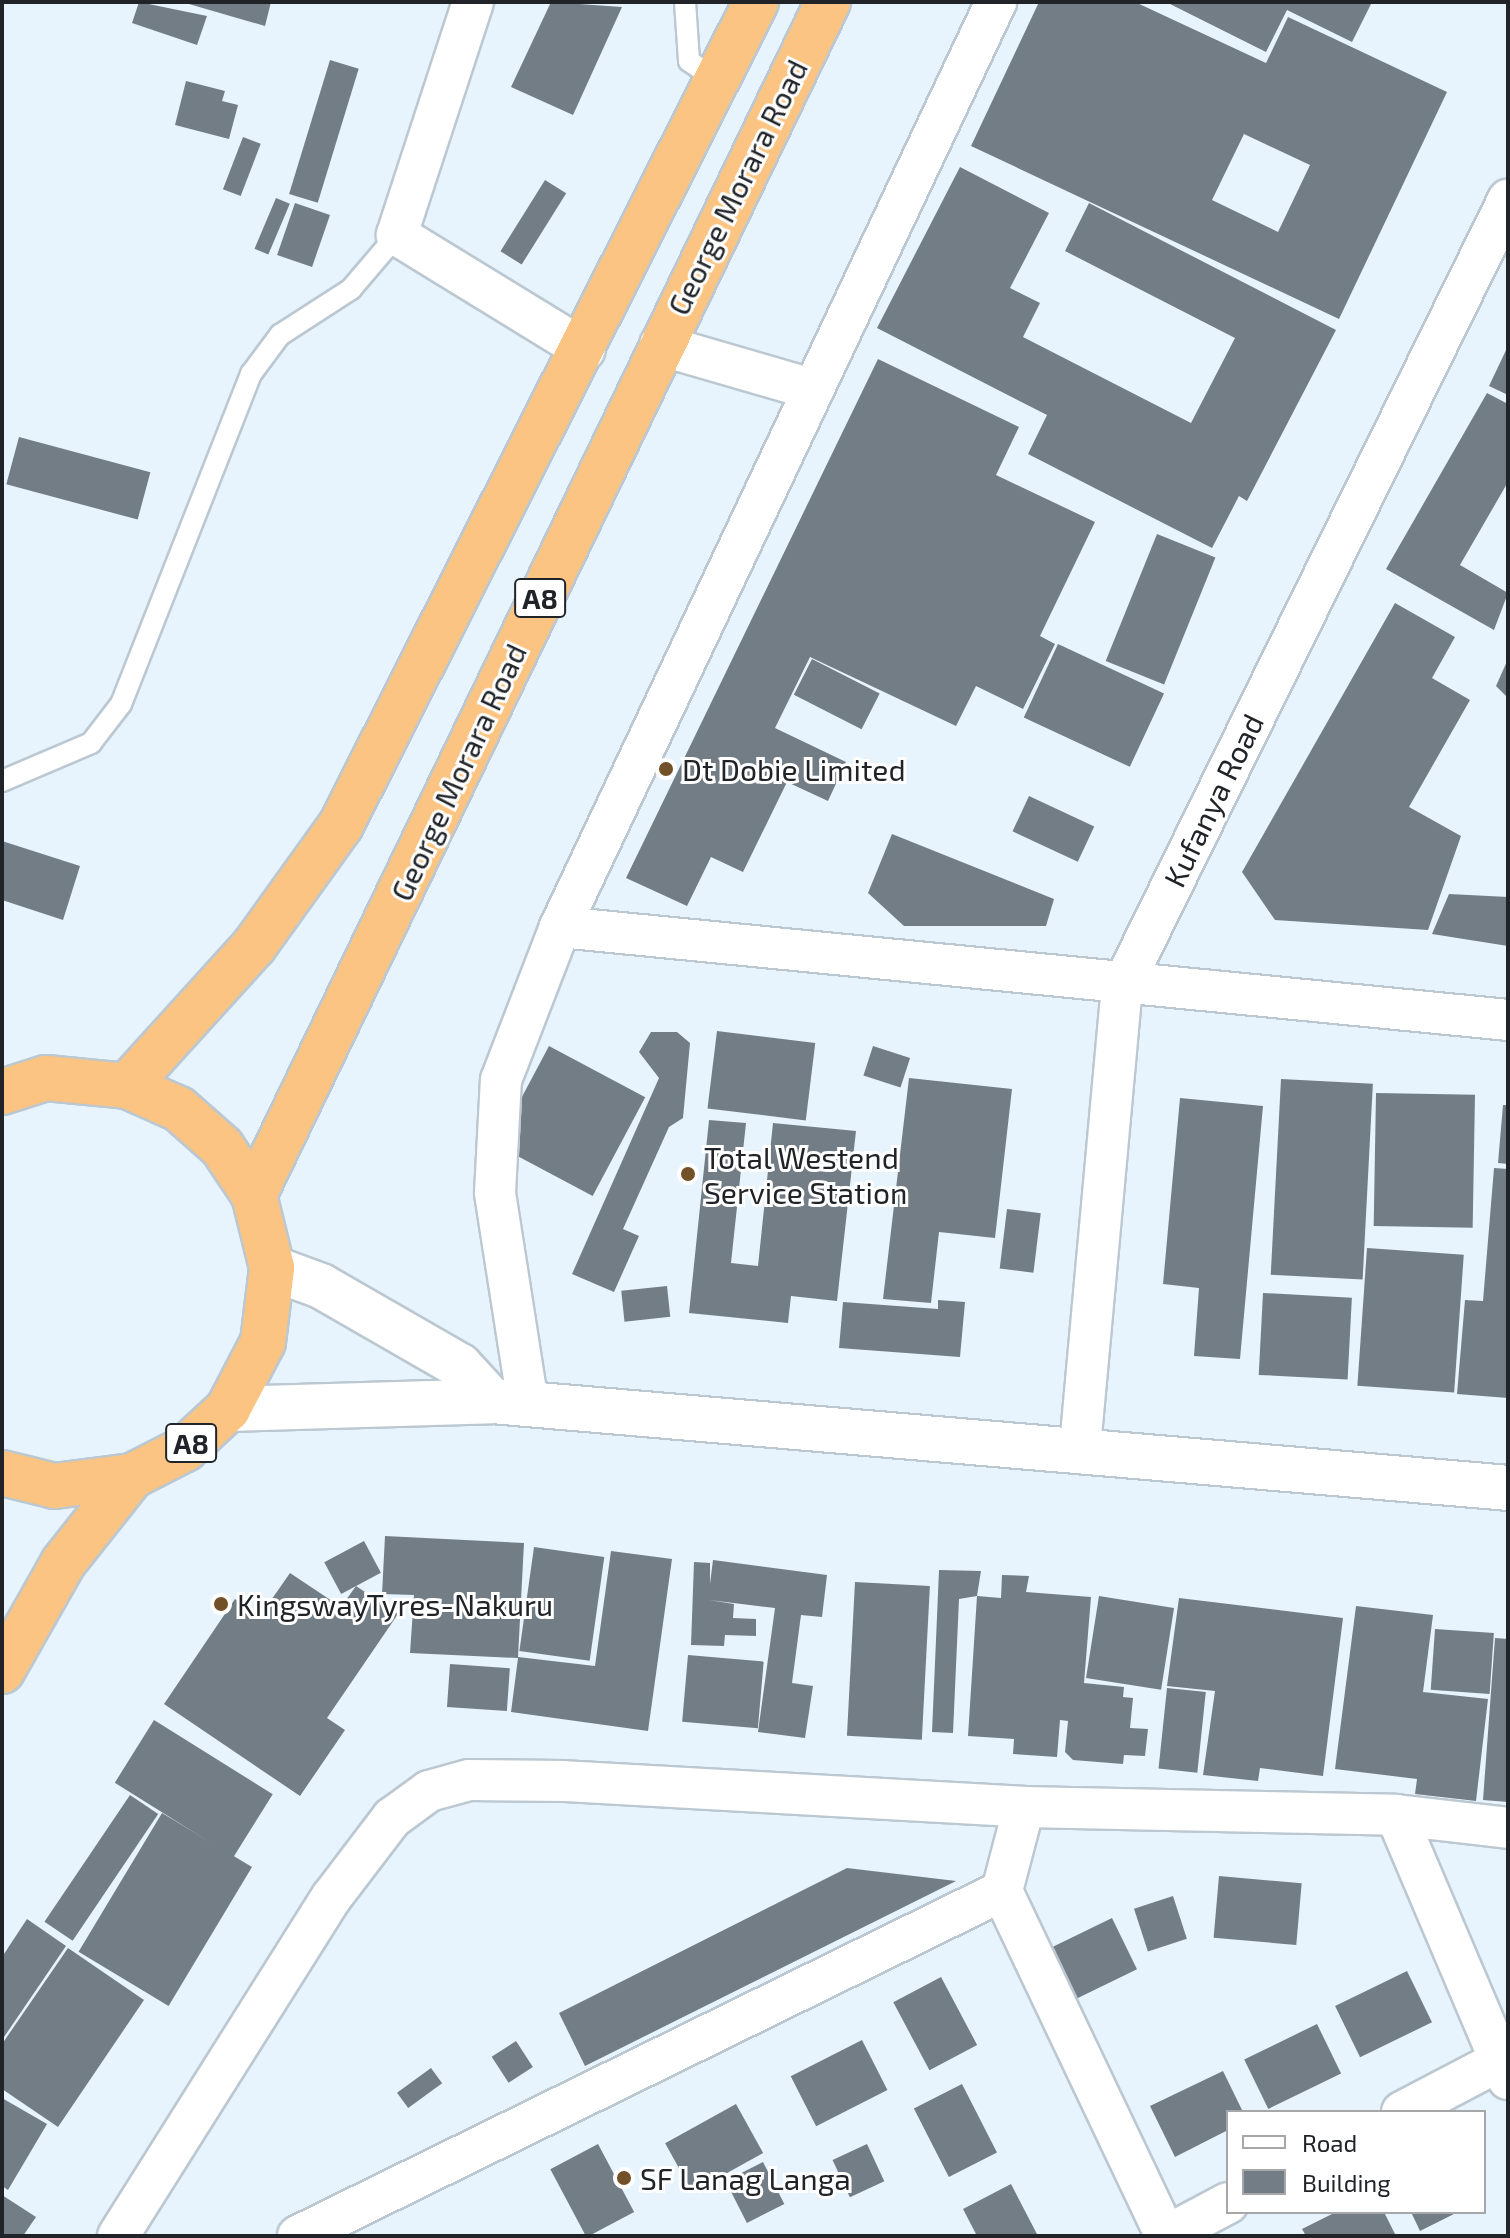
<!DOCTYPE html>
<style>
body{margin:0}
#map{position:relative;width:1510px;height:2238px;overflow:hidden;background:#e8f4fd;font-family:"Exo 2",sans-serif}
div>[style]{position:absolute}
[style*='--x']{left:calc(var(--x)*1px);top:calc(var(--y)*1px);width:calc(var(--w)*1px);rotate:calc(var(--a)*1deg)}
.building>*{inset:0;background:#737d85;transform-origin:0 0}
.roads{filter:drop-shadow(2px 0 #bcc8d1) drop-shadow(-2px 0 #bcc8d1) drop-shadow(0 2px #bcc8d1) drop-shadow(0 -2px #bcc8d1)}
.service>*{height:20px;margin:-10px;padding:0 10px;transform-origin:10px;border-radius:10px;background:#fff}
.minor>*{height:40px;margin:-20px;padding:0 20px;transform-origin:20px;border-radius:20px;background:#fff}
.tertiary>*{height:44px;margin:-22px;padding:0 22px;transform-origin:22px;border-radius:22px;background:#fff}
.trunk>*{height:44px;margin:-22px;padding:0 22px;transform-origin:22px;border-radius:22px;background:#fbc482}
.dots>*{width:22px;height:22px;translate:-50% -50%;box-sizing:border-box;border:4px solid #fff;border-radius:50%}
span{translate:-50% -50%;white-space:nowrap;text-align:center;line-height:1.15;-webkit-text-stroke:6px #fff;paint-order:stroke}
.shield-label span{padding:2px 6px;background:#fff;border:2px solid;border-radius:6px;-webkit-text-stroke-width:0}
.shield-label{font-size:28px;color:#202428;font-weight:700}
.street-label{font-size:30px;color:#202428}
.poi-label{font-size:30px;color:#202428}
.left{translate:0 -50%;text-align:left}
.frame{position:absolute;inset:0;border:4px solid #202428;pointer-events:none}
.legend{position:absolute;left:1226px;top:2110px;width:260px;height:104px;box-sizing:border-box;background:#fff;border:2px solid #a6a7a9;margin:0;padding:10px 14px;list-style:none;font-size:24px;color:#202428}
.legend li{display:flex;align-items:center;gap:16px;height:40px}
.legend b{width:40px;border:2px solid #a6a7a9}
</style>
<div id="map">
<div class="building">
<div style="clip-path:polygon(139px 2px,207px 16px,197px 45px,132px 23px)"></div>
<div style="clip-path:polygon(182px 2px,271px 2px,265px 26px)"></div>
<div style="clip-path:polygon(551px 2px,622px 7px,573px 115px,511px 87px)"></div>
<div style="clip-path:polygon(evenodd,1039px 2px,1135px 2px,1266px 63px,1288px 17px,1447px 92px,1339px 319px,971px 146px,1039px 2px,1244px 134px,1310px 165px,1278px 232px,1212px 200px,1244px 134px)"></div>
<div style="clip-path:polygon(1166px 2px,1372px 2px,1352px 42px,1287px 10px,1266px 52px)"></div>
<div style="left:330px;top:60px;width:30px;height:140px;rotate:17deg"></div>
<div style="clip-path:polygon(186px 81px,225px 91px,222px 101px,238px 105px,229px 139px,175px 125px)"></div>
<div style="left:243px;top:137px;width:19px;height:56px;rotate:21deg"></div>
<div style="clip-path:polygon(960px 167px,1049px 213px,1010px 288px,1040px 303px,1023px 337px,1191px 423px,1235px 338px,1065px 251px,1089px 203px,1336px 330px,1247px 501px,1239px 496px,1212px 548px,1028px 454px,1047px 415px,877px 328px)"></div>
<div style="left:545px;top:180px;width:25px;height:84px;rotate:32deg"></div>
<div style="left:276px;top:198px;width:15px;height:55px;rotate:23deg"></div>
<div style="left:295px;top:203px;width:37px;height:55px;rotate:19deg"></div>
<div style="clip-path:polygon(1508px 346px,1508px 395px,1489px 386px)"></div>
<div style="clip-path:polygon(878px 359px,1019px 427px,996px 475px,1095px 522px,1040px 636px,1055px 644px,1023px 709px,976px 686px,956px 726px,810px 657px,775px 728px,846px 762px,828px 801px,787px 782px,743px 872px,711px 857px,687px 906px,626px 878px)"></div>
<div style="clip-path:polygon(1487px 393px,1508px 404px,1508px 482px,1460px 565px,1508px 593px,1494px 630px,1386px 569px)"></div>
<div style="left:19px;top:437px;width:136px;height:49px;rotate:15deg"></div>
<div style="left:1157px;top:534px;width:63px;height:137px;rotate:22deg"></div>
<div style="clip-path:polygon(1395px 603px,1455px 637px,1432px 678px,1470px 700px,1409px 807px,1461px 836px,1428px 930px,1275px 920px,1242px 872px)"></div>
<div style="left:1058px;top:644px;width:117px;height:81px;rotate:25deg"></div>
<div style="left:812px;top:659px;width:76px;height:40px;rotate:27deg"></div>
<div style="clip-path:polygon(1508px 659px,1508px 698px,1496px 686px)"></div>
<div style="left:1029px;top:796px;width:72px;height:39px;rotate:25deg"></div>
<div style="clip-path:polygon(892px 834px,1054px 899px,1046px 926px,904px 926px,868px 893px)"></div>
<div style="clip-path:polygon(2px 841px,80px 866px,63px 920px,2px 900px)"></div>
<div style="clip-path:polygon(1449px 894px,1508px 897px,1508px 946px,1432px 934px)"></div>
<div style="left:717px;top:1031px;width:99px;height:78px;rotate:7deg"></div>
<div style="clip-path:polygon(651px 1032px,677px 1032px,690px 1043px,683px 1118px,669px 1127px,623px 1229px,639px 1236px,614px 1292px,572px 1274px,659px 1078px,639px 1052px)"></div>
<div style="left:549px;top:1046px;width:109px;height:112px;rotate:28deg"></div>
<div style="left:873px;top:1046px;width:39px;height:31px;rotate:18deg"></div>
<div style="clip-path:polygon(909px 1078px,1012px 1089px,995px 1238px,939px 1232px,931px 1303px,883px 1299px)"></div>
<div style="left:1281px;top:1079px;width:92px;height:196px;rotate:3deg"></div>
<div style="left:1376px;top:1093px;width:99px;height:133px;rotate:1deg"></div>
<div style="clip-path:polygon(1180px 1098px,1263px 1106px,1240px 1359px,1194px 1356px,1199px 1288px,1163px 1284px)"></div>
<div style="clip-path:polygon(1503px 1105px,1508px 1105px,1508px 1164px,1498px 1163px)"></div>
<div style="clip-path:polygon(709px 1120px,746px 1123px,731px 1263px,758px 1266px,773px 1123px,856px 1131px,837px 1301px,791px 1296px,788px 1323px,689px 1313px)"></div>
<div style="clip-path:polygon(1494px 1168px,1508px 1169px,1508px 1398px,1457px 1394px,1465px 1300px,1483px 1301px)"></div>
<div style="left:1007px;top:1209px;width:34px;height:60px;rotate:7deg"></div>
<div style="left:1367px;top:1248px;width:97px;height:138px;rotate:4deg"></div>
<div style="left:667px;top:1286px;width:31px;height:46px;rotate:84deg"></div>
<div style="left:1263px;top:1293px;width:89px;height:82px;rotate:3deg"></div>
<div style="clip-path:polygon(938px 1300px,965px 1302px,960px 1357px,839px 1348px,843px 1302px,938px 1309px)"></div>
<div style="clip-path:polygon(385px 1536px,524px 1543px,518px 1657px,595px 1666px,611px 1551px,672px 1559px,648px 1731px,511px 1712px,518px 1658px,410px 1653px,414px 1595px,382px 1594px)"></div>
<div style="left:364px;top:1541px;width:36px;height:45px;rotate:62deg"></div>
<div style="left:534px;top:1547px;width:71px;height:105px;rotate:8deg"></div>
<div style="clip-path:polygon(713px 1560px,827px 1575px,822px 1617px,801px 1615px,792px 1683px,813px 1686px,805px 1738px,758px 1732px,775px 1608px,709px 1600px,734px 1604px,733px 1618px,756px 1619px,756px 1636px,725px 1635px,724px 1646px,691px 1645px,694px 1562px,710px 1563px,710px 1584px)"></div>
<div style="clip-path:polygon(939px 1570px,981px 1571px,977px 1596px,959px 1599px,953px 1733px,932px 1732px)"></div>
<div style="clip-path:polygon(290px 1573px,341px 1607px,356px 1586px,398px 1614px,327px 1718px,345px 1730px,300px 1796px,164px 1704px,235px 1599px,260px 1616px)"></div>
<div style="clip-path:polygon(1002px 1575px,1029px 1576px,1026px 1592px,1091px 1597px,1084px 1683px,1124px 1687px,1123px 1697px,1133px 1698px,1130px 1728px,1148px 1729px,1145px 1756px,1124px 1755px,1123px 1764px,1073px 1760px,1065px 1752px,1068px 1721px,1060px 1720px,1057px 1757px,1013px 1754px,1014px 1739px,968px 1736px,977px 1596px,1001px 1598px)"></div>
<div style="left:855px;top:1582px;width:75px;height:154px;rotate:3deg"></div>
<div style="left:1099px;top:1596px;width:76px;height:83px;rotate:9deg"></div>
<div style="clip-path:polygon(1179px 1598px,1343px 1618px,1323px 1776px,1260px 1768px,1258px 1781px,1203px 1775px,1215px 1691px,1167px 1686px)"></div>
<div style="clip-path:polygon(1356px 1606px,1433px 1615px,1423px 1692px,1488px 1699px,1476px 1801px,1415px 1794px,1417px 1779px,1335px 1769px)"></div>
<div style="left:1435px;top:1629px;width:59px;height:61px;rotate:4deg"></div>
<div style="clip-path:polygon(1495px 1638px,1508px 1639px,1508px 1802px,1483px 1800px)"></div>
<div style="left:688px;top:1655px;width:76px;height:67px;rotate:5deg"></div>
<div style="left:450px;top:1664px;width:60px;height:43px;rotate:4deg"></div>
<div style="left:1167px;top:1688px;width:39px;height:81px;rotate:6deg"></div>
<div style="left:154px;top:1720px;width:140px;height:74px;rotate:32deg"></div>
<div style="left:130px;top:1795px;width:34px;height:153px;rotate:34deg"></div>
<div style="left:162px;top:1813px;width:105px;height:162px;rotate:31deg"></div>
<div style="clip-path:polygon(847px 1868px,956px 1881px,585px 2066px,559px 2013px)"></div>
<div style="left:1219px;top:1876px;width:83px;height:62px;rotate:5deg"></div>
<div style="left:1173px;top:1896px;width:45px;height:41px;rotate:72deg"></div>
<div style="left:1112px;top:1918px;width:57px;height:80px;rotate:64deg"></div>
<div style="clip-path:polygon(27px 1919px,66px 1946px,2px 2040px,2px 1957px)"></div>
<div style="clip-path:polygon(68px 1948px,144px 2000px,58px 2127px,2px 2089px,2px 2044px)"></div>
<div style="left:1407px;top:1971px;width:57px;height:80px;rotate:64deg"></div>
<div style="left:941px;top:1977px;width:77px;height:54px;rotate:62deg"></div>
<div style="left:1317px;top:2024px;width:55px;height:81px;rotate:64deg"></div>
<div style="left:862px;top:2040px;width:56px;height:80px;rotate:63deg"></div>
<div style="left:516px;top:2041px;width:31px;height:29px;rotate:57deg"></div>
<div style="left:431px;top:2068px;width:19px;height:42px;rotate:54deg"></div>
<div style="clip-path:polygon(1223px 2071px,1243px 2112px,1228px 2112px,1228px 2130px,1175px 2157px,1150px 2106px)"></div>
<div style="left:962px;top:2084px;width:77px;height:54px;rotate:63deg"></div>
<div style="clip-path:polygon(2px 2098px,47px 2124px,8px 2190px,2px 2186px)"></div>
<div style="left:736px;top:2104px;width:56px;height:81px;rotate:61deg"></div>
<div style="left:598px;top:2144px;width:77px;height:54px;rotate:62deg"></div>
<div style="left:867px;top:2144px;width:41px;height:38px;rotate:65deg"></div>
<div style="left:763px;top:2162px;width:47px;height:42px;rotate:63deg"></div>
<div style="clip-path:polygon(1011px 2184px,1038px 2236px,977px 2236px,963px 2209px)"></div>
<div style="clip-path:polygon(2px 2195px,36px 2217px,23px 2236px,2px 2236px)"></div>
<div style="clip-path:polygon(1336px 2212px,1384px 2212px,1396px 2236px,1306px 2236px,1302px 2229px)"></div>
<div style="clip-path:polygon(1411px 2212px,1458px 2212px,1420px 2231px)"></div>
</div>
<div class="roads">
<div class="service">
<div style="--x:685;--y:2;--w:59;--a:86.1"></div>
<div style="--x:689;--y:61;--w:34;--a:34"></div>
<div style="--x:2;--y:781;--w:97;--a:-23.1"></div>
<div style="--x:91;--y:743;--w:49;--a:-52.4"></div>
<div style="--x:121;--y:704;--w:355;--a:-68.5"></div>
<div style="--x:251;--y:374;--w:49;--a:-53.4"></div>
<div style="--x:280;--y:335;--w:85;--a:-32.9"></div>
<div style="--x:351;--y:289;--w:71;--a:-49.6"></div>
</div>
<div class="minor">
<div style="--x:473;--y:2;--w:245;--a:108.1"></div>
<div style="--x:397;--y:235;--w:220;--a:31.5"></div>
<div style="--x:660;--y:345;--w:157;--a:16.2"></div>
<div style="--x:560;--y:927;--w:953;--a:5.6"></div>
<div style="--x:528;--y:1404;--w:214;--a:-98.9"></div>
<div style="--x:495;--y:1193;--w:113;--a:-87"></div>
<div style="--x:501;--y:1080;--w:164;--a:-68.9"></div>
<div style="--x:560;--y:927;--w:1023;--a:-64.76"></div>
<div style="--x:1080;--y:1447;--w:462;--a:-84.8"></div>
<div style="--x:1122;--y:987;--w:877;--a:-63.87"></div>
<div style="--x:1024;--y:1807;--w:87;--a:104.7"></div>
<div style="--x:1002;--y:1891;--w:382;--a:64.6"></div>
<div style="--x:1396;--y:1815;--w:287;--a:67"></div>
<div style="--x:1402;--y:2112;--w:110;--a:-27.7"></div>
<div style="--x:118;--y:2236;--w:400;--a:-57.8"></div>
<div style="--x:331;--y:1898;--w:101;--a:-52.7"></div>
<div style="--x:392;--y:1818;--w:46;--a:-36.1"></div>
<div style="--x:429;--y:1791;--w:41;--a:-15.4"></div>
<div style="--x:469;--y:1780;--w:94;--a:0.6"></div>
<div style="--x:563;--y:1781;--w:462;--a:3.2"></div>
<div style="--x:1024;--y:1807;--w:372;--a:1.2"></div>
<div style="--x:1396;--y:1815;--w:113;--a:6.6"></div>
<div style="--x:298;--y:2236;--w:784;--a:-26.11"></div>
<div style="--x:1166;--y:2236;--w:70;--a:-28"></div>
</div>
<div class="tertiary">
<div style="--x:272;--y:1268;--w:52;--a:20.2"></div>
<div style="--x:321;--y:1286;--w:160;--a:29.9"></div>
<div style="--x:460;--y:1366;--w:47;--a:47.6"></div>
<div style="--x:228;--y:1409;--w:264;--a:-1.7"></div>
<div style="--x:492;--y:1401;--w:1020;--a:4.89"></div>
</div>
<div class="trunk">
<div style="--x:127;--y:1086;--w:189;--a:-47.8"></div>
<div style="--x:254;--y:946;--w:149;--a:-54.3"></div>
<div style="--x:341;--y:825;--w:922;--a:-63.24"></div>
<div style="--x:2;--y:1092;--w:46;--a:-17.7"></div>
<div style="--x:46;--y:1078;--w:81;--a:5.6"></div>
<div style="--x:127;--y:1086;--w:57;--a:23.9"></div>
<div style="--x:179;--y:1109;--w:57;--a:41.5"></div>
<div style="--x:222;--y:1147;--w:58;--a:56.3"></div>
<div style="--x:254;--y:1195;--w:75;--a:76.1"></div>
<div style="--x:272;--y:1268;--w:75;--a:96.9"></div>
<div style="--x:263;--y:1342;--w:76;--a:117.6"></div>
<div style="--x:228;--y:1409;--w:59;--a:137.1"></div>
<div style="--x:185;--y:1449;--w:59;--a:153"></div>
<div style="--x:132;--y:1476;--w:78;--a:172.6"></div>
<div style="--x:55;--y:1486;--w:55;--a:-166.2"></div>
<div style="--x:254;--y:1195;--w:1324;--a:-64.31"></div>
<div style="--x:2;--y:1671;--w:124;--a:-60.5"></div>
<div style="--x:63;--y:1563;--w:111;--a:-51.6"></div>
</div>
</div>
<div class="dots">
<div style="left:666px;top:769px;background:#725028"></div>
<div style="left:688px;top:1174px;background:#725028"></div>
<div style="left:221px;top:1604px;background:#725028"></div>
<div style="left:624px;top:2178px;background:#725028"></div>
</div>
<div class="shield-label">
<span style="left:540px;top:598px">A8</span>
<span style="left:191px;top:1443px">A8</span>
</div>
<div class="street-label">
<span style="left:737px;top:187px;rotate:-64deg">George Morara Road</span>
<span style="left:458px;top:772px;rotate:-65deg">George Morara Road</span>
<span style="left:1213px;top:800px;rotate:-64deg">Kufanya Road</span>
</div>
<div class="poi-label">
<span class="left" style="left:682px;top:769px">Dt Dobie Limited</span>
<span class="left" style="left:704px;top:1174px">Total Westend<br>Service Station</span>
<span class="left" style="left:237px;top:1604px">KingswayTyres-Nakuru</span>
<span class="left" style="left:640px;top:2178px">SF Lanag Langa</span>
</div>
<div class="frame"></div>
<ul class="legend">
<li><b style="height:10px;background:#fff"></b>Road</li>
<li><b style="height:22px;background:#737d85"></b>Building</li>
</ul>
</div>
